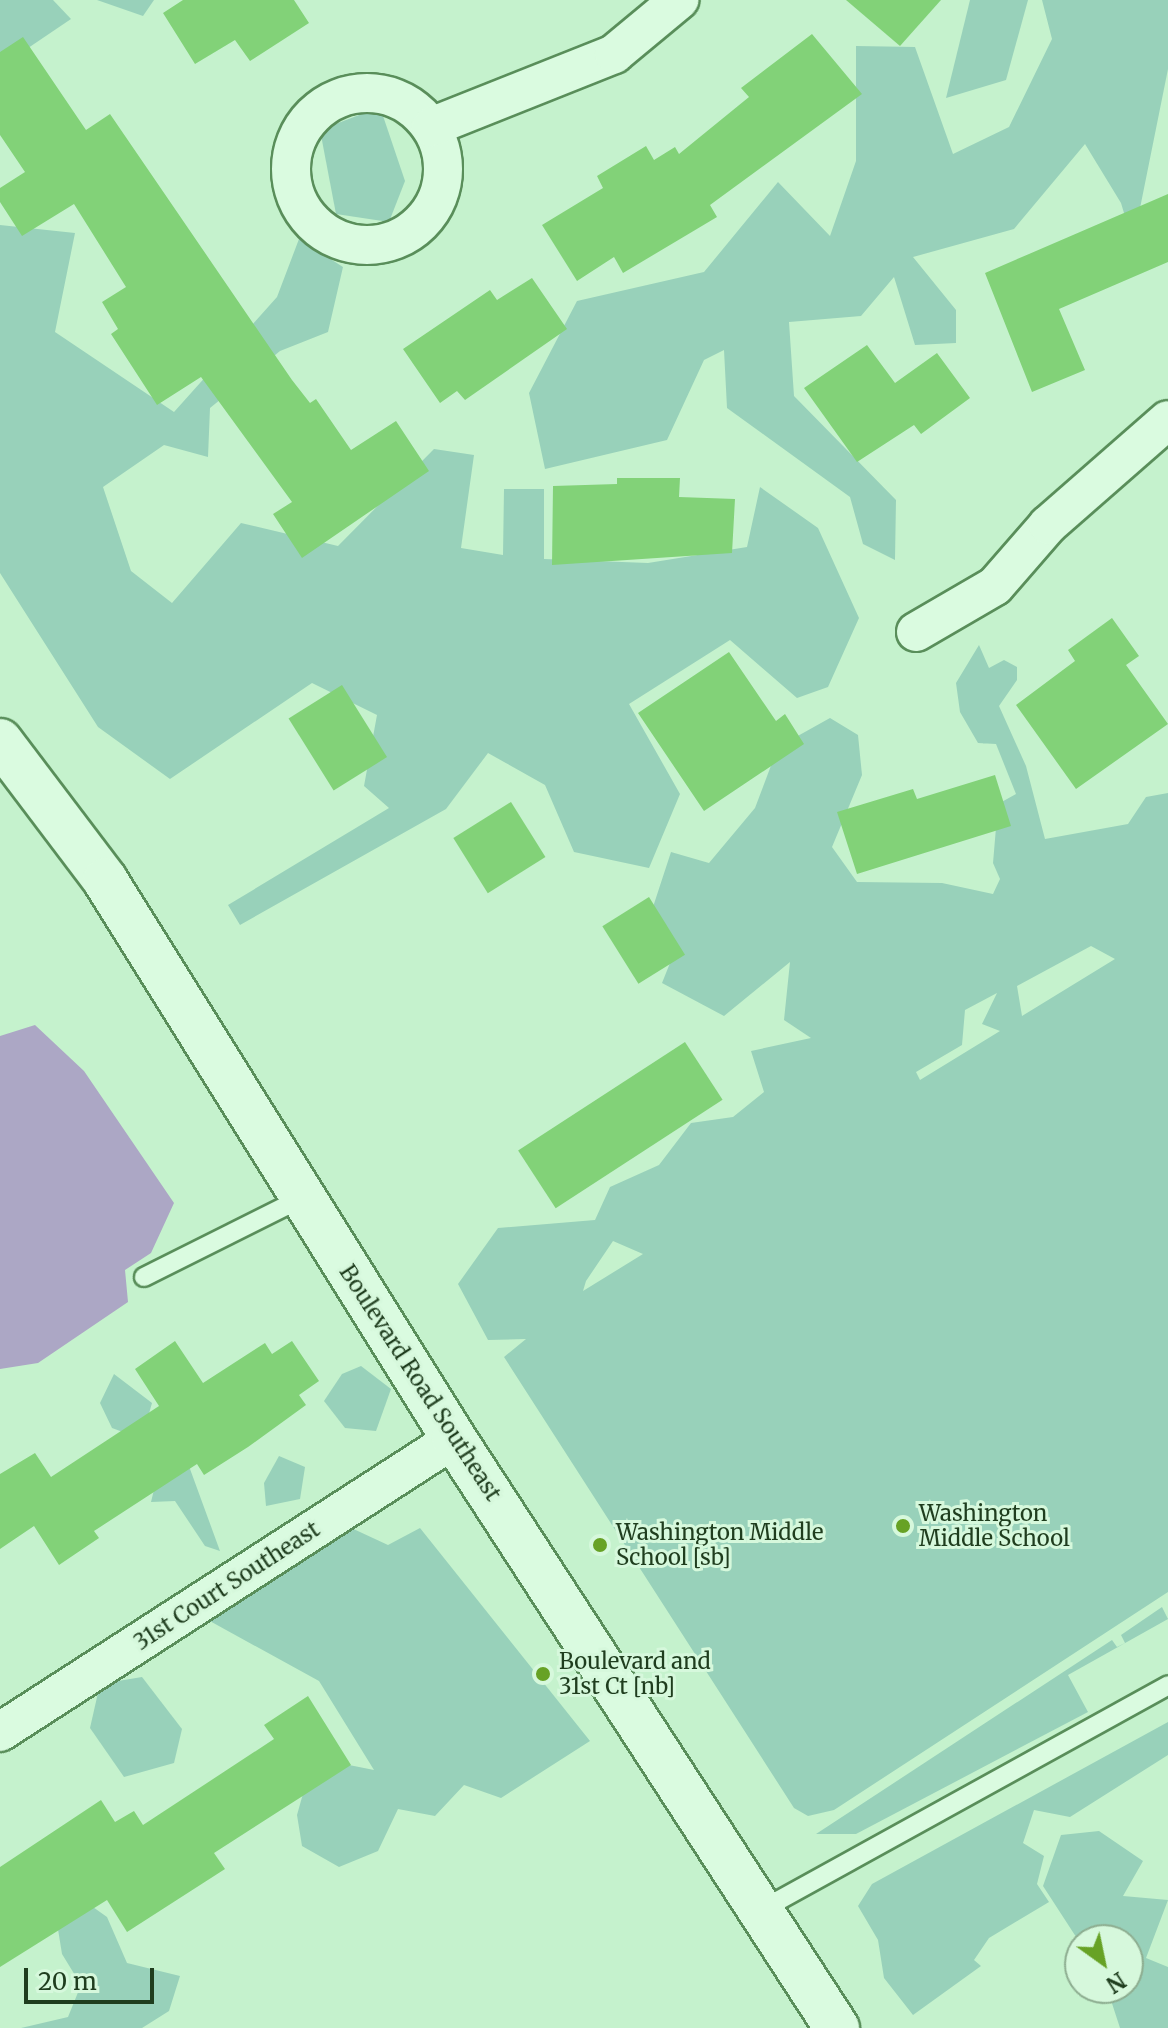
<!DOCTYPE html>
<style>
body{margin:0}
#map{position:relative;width:1168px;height:2028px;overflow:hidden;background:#c5f2cd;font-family:Merriweather,serif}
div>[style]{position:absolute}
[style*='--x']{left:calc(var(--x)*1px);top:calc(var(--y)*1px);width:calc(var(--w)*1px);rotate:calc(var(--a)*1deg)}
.green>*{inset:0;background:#98d1ba}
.water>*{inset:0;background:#aca7c5}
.building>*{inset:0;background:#82d278;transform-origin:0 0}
.roads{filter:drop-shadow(2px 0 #598e5a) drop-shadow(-2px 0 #598e5a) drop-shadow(0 2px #598e5a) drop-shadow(0 -2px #598e5a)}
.lane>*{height:18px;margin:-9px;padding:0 9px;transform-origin:9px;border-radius:9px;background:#dafbe0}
.street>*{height:38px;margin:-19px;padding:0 19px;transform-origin:19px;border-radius:19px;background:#dafbe0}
.street>.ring{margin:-19px;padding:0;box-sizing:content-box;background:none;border:38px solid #dafbe0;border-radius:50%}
.secondary>*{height:44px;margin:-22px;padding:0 22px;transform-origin:22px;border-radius:22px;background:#dafbe0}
.dots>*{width:22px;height:22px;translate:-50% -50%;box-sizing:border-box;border:4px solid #d6f8dc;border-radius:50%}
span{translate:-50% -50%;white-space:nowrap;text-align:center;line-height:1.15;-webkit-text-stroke:6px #d6f8dc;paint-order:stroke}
.street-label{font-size:22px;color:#1f3d1e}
.poi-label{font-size:22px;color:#1f3d1e}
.left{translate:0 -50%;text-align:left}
.north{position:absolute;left:1064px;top:1924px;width:80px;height:80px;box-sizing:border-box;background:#d6f8dc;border:2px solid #8dad90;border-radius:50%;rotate:147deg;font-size:22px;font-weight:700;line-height:32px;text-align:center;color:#1f3d1e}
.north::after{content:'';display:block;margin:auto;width:28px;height:36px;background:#67a225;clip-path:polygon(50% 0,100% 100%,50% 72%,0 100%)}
.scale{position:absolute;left:24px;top:1968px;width:130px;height:36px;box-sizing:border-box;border:4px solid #1f3d1e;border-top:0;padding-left:10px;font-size:24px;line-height:28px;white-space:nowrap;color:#1f3d1e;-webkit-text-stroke:6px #d6f8dc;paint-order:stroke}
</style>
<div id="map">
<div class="green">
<div style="clip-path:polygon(0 0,53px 0,71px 19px,0 67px)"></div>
<div style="clip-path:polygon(97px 0,154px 0,143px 16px)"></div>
<div style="clip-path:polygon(970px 0,1028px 0,1006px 80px,946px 98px)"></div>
<div style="clip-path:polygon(1042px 0,1168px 0,1168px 69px,1133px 243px,1121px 203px,1085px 144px,1014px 229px,913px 257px,956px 310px,956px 343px,915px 345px,894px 277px,861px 316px,789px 322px,794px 396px,896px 500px,895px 560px,863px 544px,850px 497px,727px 408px,724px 350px,704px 360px,667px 440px,545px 469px,529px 393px,577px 301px,704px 272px,778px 182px,830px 236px,856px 161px,856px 46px,915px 47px,953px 154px,1009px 127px,1052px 39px)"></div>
<div style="clip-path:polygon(380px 107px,405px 181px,389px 222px,336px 214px,320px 130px)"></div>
<div style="clip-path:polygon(0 225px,75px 233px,55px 332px,174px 412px,277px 297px,299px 239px,343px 267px,328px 332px,280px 351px,210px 408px,208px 457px,164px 445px,103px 487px,131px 571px,172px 603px,241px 523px,338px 546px,434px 449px,474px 455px,461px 548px,503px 555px,504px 489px,544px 489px,544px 559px,648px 563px,747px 547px,760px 487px,818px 528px,859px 618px,828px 687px,797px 698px,730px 640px,629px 704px,680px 794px,649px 868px,574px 852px,545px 785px,488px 753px,446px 809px,240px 925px,228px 905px,389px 808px,364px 786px,377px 715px,312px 683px,170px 779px,98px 727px,0 573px)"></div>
<div style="clip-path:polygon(evenodd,979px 645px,989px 668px,1004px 660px,1017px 667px,1017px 680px,999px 706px,1026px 766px,1045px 839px,1128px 824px,1146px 797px,1168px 793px,1168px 1592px,834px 1810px,808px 1816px,794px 1808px,504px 1357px,526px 1339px,488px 1340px,458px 1284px,498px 1228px,595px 1220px,610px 1187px,659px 1165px,691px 1123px,733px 1117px,764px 1092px,751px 1051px,811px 1038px,784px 1020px,790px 962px,724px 1016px,662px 983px,674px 953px,652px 910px,671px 852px,709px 863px,755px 808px,778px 747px,830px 718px,858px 735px,862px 775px,832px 847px,857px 882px,942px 883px,993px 894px,1000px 879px,993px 863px,998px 804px,1016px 794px,996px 744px,978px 743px,960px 712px,956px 683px,979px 645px,1091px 946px,1115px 959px,1022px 1016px,1017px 986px,1091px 946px,979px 645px,997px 993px,982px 1024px,1000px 1031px,920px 1080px,916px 1072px,962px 1045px,965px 1010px,997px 993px,979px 645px,613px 1241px,643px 1254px,583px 1291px,586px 1281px,613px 1241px)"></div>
<div style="clip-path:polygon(361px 1366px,391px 1389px,376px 1431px,345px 1428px,324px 1401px,342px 1374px)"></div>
<div style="clip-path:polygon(114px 1374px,152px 1403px,146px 1424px,186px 1458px,220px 1551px,205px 1546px,175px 1501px,151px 1502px,160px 1465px,142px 1439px,112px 1428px,100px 1403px)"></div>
<div style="clip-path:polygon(279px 1456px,305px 1467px,300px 1499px,266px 1506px,264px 1483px)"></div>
<div style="clip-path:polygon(347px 1526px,388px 1545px,420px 1528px,590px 1741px,501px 1798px,464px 1785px,435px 1816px,398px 1809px,378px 1851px,339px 1867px,302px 1846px,297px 1815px,306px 1783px,339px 1763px,374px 1770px,319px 1681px,208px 1620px,236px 1555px,287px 1562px)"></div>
<div style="clip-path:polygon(1162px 1607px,1168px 1619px,1068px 1675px,1088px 1712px,856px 1834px,816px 1834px,1112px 1640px,1117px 1647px,1125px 1643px,1121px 1635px)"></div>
<div style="clip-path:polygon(142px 1677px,182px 1729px,174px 1763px,124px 1777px,90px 1728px,100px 1684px)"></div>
<div style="clip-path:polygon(1168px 1722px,1168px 1755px,1070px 1817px,1034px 1810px,1023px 1843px,1044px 1856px,1037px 1884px,1049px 1902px,989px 1938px,974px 1960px,981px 1966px,913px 2015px,884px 1978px,878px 1940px,858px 1906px,872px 1884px)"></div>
<div style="clip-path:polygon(1099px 1831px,1143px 1861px,1123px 1896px,1168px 1900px,1146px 1958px,1168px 1967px,1168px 2028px,1120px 2028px,1107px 1988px,1128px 1988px,1128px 1940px,1080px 1943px,1043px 1886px,1061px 1835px)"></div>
<div style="clip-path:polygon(76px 1895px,107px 1917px,127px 1963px,180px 1976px,169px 2011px,142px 2028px,21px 2028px,68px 2017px,81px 1985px,62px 1954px,56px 1917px)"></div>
</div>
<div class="water">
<div style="clip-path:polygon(35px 1025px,84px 1071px,174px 1203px,151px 1253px,125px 1270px,128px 1302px,38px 1363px,0 1369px,0 1036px)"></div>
</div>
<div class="building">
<div style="clip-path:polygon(183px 0,294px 0,309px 23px,250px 61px,235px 40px,195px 64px,163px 13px)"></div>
<div style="clip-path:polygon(846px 0,941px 0,900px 46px)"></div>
<div style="clip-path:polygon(812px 34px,862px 94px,710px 205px,717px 217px,623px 273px,614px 257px,577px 281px,542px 225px,603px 188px,597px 176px,646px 146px,654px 160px,675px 147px,679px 154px,749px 97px,741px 88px)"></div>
<div style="clip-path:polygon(23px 37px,86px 130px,110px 114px,292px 380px,310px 403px,316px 399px,351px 450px,396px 421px,429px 471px,302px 558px,273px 514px,292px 502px,201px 377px,157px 405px,111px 334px,118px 329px,102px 302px,126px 287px,74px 204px,22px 236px,0 202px,0 188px,25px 172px,0 135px,0 52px)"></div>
<div style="clip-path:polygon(1168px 194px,1168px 262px,1059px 309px,1085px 370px,1032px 392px,985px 273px)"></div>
<div style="clip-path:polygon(532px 278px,567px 329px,465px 400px,457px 391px,440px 403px,403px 349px,490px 290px,497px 300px)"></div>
<div style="clip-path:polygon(867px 345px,895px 383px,937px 353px,970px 398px,921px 434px,914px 425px,857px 462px,804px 388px)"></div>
<div style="clip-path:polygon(617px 478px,680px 478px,679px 497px,735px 499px,732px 553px,552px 565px,553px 486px,617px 484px)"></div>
<div style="clip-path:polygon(1112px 618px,1139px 656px,1126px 665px,1168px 724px,1076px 789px,1016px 705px,1075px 661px,1068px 650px)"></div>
<div style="clip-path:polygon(729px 652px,776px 721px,785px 714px,804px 744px,704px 811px,638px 713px)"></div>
<div style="left:342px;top:685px;width:85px;height:63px;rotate:58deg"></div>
<div style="clip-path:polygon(995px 775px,1011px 826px,857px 874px,837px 812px,913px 789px,917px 799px)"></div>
<div style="left:511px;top:802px;width:65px;height:68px;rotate:58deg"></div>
<div style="left:649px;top:897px;width:68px;height:55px;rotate:58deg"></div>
<div style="left:685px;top:1042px;width:69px;height:199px;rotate:57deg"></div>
<div style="clip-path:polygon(175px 1341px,203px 1383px,265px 1343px,272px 1354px,292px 1341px,319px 1381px,299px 1395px,306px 1405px,248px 1447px,204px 1475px,197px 1464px,94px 1531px,99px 1538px,59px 1565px,34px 1526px,0 1549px,0 1474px,35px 1453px,51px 1477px,159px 1406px,135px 1369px)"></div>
<div style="clip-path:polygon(308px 1696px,351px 1765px,214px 1853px,225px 1869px,127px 1932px,107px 1900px,0 1967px,0 1867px,101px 1800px,115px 1822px,134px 1811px,143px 1825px,274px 1739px,264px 1725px)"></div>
</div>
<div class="roads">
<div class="lane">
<div style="--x:144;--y:1277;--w:177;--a:-26.6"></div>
<div style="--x:763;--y:1909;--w:463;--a:-28.9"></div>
</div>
<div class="street">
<div class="ring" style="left:291px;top:93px;width:114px;height:114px"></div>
<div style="--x:431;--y:127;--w:197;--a:-21.7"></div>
<div style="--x:614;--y:54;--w:85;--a:-39.7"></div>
<div style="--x:916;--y:632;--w:91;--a:-30.2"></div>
<div style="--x:995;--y:586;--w:81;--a:-49"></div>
<div style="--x:1048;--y:525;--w:159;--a:-41.2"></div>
<div style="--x:0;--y:1732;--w:540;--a:-32.84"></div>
</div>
<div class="secondary">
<div style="--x:0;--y:741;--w:174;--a:52.9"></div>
<div style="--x:105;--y:880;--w:659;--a:58.02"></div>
<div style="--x:454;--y:1439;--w:703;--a:56.97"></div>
</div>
</div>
<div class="dots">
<div style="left:903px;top:1526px;background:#67a225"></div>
<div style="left:600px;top:1545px;background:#67a225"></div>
<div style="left:543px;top:1674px;background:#67a225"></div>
</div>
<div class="street-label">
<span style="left:420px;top:1383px;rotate:57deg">Boulevard Road Southeast</span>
<span style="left:227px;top:1586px;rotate:-33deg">31st Court Southeast</span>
</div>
<div class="poi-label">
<span class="left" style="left:919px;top:1526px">Washington<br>Middle School</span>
<span class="left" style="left:616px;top:1545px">Washington Middle<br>School [sb]</span>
<span class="left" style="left:559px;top:1674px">Boulevard and<br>31st Ct [nb]</span>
</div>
<div class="north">N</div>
<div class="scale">20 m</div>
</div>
